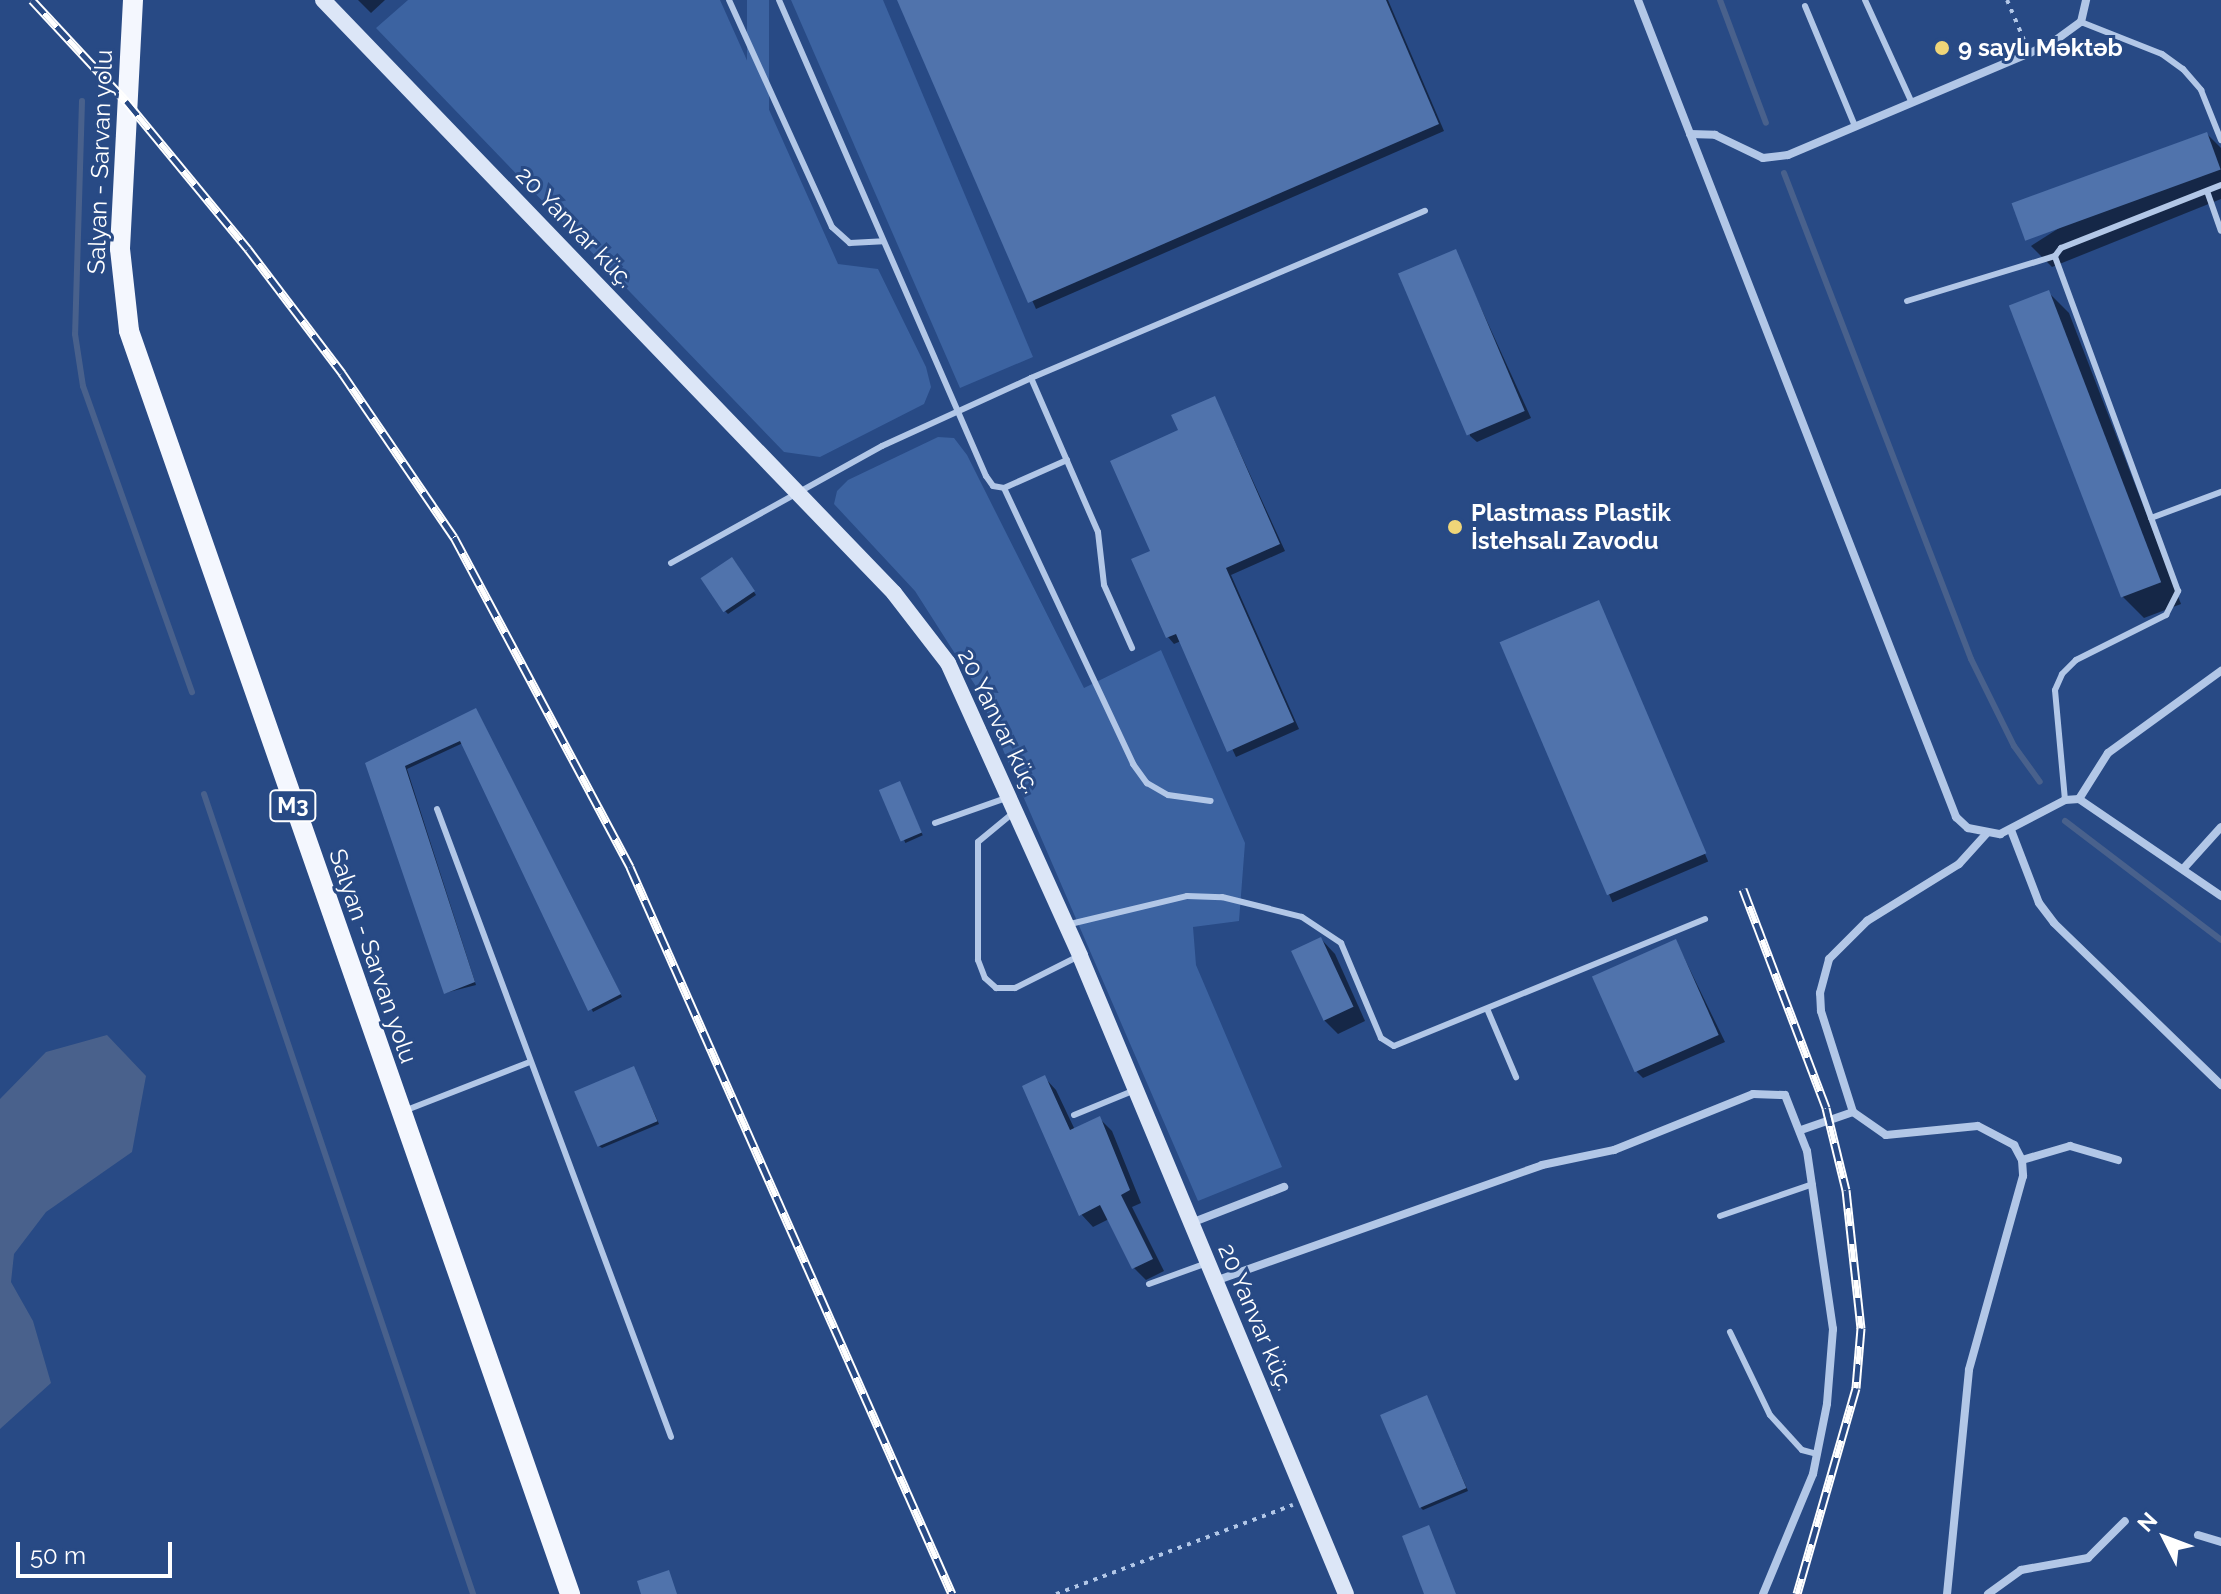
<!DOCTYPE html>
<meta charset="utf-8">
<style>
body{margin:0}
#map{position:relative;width:2221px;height:1594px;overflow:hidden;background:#284a85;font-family:Raleway,sans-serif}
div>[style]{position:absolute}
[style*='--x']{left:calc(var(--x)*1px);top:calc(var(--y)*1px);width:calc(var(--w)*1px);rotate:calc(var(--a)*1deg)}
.green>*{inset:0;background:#3c63a1;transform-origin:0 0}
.water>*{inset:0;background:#49618c}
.shadow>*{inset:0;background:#0007;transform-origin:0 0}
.stream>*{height:6px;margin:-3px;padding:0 3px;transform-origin:3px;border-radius:3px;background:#49618c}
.building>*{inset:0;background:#5073ac;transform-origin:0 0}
.path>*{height:4px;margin-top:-2px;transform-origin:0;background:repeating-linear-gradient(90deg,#b2c7e7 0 4px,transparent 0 10px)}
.lane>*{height:6px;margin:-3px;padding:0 3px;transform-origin:3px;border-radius:3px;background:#b2c7e7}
.street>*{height:8px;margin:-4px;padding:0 4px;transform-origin:4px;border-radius:4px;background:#b2c7e7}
.secondary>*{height:16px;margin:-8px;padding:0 8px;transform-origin:8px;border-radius:8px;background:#dce6f7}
.primary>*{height:20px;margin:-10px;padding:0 10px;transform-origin:10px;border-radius:10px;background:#f4f7fe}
.rail>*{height:9px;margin-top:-4.5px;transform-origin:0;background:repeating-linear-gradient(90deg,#284a85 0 18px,#fff 0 36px);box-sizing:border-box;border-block:2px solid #fff}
.dots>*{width:22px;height:22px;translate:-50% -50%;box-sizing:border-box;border:4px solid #284a85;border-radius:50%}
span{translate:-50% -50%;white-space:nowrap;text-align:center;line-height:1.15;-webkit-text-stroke:6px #284a85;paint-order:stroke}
.shield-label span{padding:2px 6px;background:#284a85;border:2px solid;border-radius:6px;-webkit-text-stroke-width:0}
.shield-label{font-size:22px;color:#fff;font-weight:700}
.poi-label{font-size:24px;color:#fff;font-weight:700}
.left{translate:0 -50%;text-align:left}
.street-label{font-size:24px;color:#fff}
.north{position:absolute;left:2125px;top:1498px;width:80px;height:80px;-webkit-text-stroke:6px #284a85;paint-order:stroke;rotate:312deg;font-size:22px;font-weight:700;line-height:32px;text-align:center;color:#fff}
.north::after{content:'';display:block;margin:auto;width:28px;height:36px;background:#fff;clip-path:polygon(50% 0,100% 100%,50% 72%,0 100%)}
.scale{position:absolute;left:16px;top:1542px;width:156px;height:36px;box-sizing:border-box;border:4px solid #fff;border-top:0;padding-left:10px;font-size:24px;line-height:28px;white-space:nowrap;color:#fff;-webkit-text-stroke:6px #284a85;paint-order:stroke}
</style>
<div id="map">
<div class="green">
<div style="clip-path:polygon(408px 0,720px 0,838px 264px,878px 269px,926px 367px,931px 387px,924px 404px,820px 457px,784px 452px,376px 28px)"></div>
<div style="left:747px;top:0;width:22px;height:244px"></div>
<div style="clip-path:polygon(791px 0,883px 0,1033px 357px,960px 388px)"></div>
<div style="clip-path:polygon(938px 437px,954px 438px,967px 455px,1084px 688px,1161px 650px,1245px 843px,1239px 921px,1193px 927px,1196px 965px,1282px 1167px,1198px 1201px,975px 685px,915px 591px,834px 504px,837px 491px,848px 480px)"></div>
</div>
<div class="water">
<div style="clip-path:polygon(107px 1035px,146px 1076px,132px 1152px,46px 1212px,14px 1254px,11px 1282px,33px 1321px,51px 1383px,0 1429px,0 1099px,46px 1052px)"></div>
</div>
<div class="shadow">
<div style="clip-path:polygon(358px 0,385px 0,371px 13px)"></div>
<div style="clip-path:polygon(899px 0,1388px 0,1444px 131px,1036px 309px)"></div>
<div style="clip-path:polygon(2207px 134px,2221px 148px,2221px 199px,2052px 267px,2031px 246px)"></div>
<div style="clip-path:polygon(1455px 251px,1531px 418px,1477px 442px,1470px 436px)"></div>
<div style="clip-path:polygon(2048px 292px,2069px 313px,2181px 604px,2144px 618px,2123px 597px)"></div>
<div style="clip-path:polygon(1215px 398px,1285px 551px,1231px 575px,1299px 729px,1236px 757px,1181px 641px,1174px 644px,1168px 637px,1152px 552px,1181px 431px)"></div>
<div style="clip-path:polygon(735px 562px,756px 595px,728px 614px,725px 611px)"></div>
<div style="left:1598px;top:602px;width:282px;height:104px;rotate:67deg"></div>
<div style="clip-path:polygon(478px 713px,622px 997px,593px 1012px,463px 743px,407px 769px,476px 985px,445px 993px,367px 764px)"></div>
<div style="left:900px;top:784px;width:56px;height:19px;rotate:66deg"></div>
<div style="clip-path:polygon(1321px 939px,1335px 954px,1365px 1021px,1338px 1034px,1324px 1020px)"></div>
<div style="clip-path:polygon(1676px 941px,1725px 1042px,1643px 1078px,1637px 1072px)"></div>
<div style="clip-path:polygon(634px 1068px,659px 1124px,602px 1148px,599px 1146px)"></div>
<div style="clip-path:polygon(1044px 1077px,1056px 1090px,1075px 1130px,1100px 1119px,1112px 1131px,1141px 1203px,1132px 1207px,1164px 1271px,1146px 1280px,1134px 1268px,1109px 1219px,1093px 1227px,1081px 1214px)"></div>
<div style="clip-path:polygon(1427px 1397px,1468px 1491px,1423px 1510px,1421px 1508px)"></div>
</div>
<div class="stream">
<div style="--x:1720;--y:0;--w:131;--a:69.5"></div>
<div style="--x:82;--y:101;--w:233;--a:91.7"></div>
<div style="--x:75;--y:334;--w:53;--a:81.3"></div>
<div style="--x:83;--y:386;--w:325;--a:70.4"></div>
<div style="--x:1784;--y:173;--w:521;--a:68.95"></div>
<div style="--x:1971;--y:659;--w:97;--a:63.7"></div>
<div style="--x:2014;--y:746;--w:44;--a:54.2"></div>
<div style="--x:204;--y:794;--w:844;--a:71.41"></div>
<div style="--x:2065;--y:821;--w:196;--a:37.3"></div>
</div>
<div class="building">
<div style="clip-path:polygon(897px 0,1386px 0,1439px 124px,1028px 303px)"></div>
<div style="left:2207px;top:132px;width:40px;height:208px;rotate:70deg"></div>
<div style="left:1456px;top:249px;width:176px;height:63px;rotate:67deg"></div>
<div style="left:2049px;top:290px;width:313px;height:43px;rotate:69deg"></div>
<div style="clip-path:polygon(1215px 396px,1280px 544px,1226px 568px,1294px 722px,1227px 752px,1176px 634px,1166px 638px,1131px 559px,1150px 551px,1110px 461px,1178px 430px,1171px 415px)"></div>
<div style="left:732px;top:557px;width:41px;height:38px;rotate:56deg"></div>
<div style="left:1599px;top:600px;width:275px;height:108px;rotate:67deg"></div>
<div style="clip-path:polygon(476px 708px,621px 994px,588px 1011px,460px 741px,405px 766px,475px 982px,444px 994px,365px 763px)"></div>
<div style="left:900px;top:781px;width:56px;height:23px;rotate:67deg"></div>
<div style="left:1321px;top:937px;width:77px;height:33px;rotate:65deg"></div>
<div style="left:1676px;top:939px;width:105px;height:92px;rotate:66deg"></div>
<div style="left:634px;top:1066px;width:60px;height:65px;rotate:67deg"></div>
<div style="clip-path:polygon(1045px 1075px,1070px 1130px,1100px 1116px,1130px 1190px,1121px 1195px,1153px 1259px,1132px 1269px,1100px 1205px,1079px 1216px,1022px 1086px)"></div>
<div style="left:1427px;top:1395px;width:101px;height:51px;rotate:67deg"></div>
<div style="clip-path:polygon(1429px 1525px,1456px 1594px,1424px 1594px,1402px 1536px)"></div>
<div style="clip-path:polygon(669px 1570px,677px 1594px,641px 1594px,637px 1581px)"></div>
</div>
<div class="path">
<div style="--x:2007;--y:0;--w:43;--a:67"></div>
<div style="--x:1056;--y:1594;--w:253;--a:-20.6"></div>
</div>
<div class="lane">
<div style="--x:729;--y:0;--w:249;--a:65.6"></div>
<div style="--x:832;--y:227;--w:24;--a:42"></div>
<div style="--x:850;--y:243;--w:33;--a:-3"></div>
<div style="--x:779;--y:0;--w:519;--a:66.5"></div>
<div style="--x:986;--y:476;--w:12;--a:55"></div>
<div style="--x:993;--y:486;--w:11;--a:10"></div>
<div style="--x:1004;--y:488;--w:69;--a:-24"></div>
<div style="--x:1865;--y:0;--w:113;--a:65.5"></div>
<div style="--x:1805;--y:6;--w:130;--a:67.4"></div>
<div style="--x:2081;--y:22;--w:87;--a:21.6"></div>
<div style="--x:2162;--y:54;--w:26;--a:36"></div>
<div style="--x:2183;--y:69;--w:28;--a:49"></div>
<div style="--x:2201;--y:90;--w:54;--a:68.2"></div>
<div style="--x:2207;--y:191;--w:42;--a:70.7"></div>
<div style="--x:1907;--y:301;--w:155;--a:-16.9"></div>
<div style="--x:1031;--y:378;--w:428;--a:-23"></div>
<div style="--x:1004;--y:488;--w:305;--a:64.9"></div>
<div style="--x:1133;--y:764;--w:24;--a:54"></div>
<div style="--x:1147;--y:783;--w:24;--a:30"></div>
<div style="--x:1168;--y:795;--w:43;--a:7.9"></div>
<div style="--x:2151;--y:518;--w:75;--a:-20.4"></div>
<div style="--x:671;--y:563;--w:241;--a:-29"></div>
<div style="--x:882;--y:446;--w:164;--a:-24.5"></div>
<div style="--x:1031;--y:378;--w:168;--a:66.5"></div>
<div style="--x:1098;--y:532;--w:53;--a:83.5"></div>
<div style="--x:1104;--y:585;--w:69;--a:66"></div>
<div style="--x:2065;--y:800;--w:110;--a:-95.2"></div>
<div style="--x:2055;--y:690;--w:17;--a:-66"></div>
<div style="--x:2062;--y:674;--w:20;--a:-45"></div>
<div style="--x:2076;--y:660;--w:101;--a:-26.6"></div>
<div style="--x:2166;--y:615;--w:27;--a:-63"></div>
<div style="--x:2178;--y:591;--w:357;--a:-110.2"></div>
<div style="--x:2055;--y:256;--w:10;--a:-53"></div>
<div style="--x:2061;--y:248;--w:172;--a:-21.5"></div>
<div style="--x:437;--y:809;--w:670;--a:69.56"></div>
<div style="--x:1013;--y:813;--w:45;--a:140.4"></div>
<div style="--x:978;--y:842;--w:118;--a:90"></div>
<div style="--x:978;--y:960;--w:19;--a:69"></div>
<div style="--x:985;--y:978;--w:15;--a:42"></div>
<div style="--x:996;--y:988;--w:19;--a:0"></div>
<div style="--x:1015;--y:988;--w:72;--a:-26.6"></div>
<div style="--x:935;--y:823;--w:75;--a:-19.4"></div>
<div style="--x:1066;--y:925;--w:124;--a:-13.5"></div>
<div style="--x:1187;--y:896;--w:35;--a:2"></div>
<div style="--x:1222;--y:897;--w:82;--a:14"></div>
<div style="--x:1302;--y:917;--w:47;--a:33.7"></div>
<div style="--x:1341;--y:943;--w:103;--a:67.2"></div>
<div style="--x:1381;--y:1038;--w:15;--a:32"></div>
<div style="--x:1394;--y:1046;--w:336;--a:-22.2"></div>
<div style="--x:1488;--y:1011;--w:72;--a:67"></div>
<div style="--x:404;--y:1111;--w:135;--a:-21.3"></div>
<div style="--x:1074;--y:1115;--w:66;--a:-22.3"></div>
<div style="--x:1720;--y:1216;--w:98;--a:-19"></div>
<div style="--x:1149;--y:1284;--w:62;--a:-19.9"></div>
<div style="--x:1730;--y:1332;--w:92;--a:64.3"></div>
<div style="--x:1770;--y:1415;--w:47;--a:47.6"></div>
<div style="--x:1802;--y:1450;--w:16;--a:15"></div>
</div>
<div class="street">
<div style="--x:1638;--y:0;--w:877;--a:68.73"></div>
<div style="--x:1956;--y:817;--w:16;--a:43"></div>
<div style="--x:1968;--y:828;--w:33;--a:11"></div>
<div style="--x:2000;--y:834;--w:73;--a:-27.6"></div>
<div style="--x:2065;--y:800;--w:14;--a:-4"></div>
<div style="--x:2079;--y:799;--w:172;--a:34.3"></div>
<div style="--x:1690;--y:134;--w:25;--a:2"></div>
<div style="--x:1715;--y:135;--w:53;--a:25.6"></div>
<div style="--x:1763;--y:158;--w:25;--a:-7"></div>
<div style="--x:1788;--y:155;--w:283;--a:-22.9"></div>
<div style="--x:2049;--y:45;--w:39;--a:-36"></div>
<div style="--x:2081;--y:22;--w:23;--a:-77"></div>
<div style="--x:2079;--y:799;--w:54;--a:-57.8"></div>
<div style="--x:2108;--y:753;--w:140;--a:-36"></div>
<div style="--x:2011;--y:830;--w:78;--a:69"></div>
<div style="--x:2039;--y:903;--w:25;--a:53"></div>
<div style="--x:2054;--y:923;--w:233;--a:44.1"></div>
<div style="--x:2184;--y:868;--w:55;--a:-47.9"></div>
<div style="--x:1853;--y:1112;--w:40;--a:34.9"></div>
<div style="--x:1886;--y:1135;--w:92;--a:-5.6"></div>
<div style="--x:1978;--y:1126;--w:41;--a:27.8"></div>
<div style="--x:2014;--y:1145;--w:17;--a:62"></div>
<div style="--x:2022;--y:1160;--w:16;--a:86"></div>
<div style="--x:2023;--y:1176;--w:201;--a:105.6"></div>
<div style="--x:1969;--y:1370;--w:225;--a:95.6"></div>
<div style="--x:1801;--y:1130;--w:55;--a:-19.1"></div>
<div style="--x:1853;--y:1112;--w:106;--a:-107.6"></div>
<div style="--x:1821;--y:1011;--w:18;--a:-93"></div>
<div style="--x:1820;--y:993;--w:35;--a:-75"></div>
<div style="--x:1829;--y:959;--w:54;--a:-45"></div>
<div style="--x:1867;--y:921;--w:108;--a:-31.8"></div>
<div style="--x:1959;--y:864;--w:42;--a:-47.9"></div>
<div style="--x:2022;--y:1160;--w:50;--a:-16.3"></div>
<div style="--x:2070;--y:1146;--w:50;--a:16.3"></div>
<div style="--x:1191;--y:1223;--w:100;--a:-21.2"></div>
<div style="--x:1215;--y:1281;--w:347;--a:-19.5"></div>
<div style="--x:1542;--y:1165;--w:74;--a:-11.8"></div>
<div style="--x:1614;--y:1150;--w:150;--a:-21.9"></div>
<div style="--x:1753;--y:1094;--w:32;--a:2"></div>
<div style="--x:1785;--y:1095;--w:60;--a:68.6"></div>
<div style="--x:1807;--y:1151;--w:180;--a:81.7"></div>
<div style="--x:1833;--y:1329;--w:75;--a:94.6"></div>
<div style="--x:1827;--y:1404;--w:71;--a:101.3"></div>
<div style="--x:1813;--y:1474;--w:130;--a:112.6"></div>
<div style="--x:2198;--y:1535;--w:24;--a:17"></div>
<div style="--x:1988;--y:1594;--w:41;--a:-36"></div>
<div style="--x:2021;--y:1570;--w:68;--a:-10.2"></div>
<div style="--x:2088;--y:1558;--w:52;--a:-45"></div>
</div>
<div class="secondary">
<div style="--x:323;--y:0;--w:823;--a:46.08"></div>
<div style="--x:894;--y:593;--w:88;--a:52.4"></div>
<div style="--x:948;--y:663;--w:321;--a:65.7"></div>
<div style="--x:1080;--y:956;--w:691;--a:67.37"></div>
</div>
<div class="primary">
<div style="--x:133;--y:0;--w:249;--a:93"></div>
<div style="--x:120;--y:249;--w:82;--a:83.7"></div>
<div style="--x:129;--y:331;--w:1338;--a:70.75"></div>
</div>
<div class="rail">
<div style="--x:32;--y:0;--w:138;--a:47.1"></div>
<div style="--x:126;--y:101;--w:192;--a:50.5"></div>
<div style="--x:248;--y:249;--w:156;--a:52.8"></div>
<div style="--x:342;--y:373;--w:199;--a:55.7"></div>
<div style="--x:454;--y:537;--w:374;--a:61.9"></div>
<div style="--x:630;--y:867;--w:795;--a:66.11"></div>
<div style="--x:1743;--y:889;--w:234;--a:69.2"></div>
<div style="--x:1826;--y:1108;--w:84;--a:76.3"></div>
<div style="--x:1846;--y:1190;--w:139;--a:83.8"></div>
<div style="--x:1861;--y:1328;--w:60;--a:94.8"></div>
<div style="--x:1856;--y:1388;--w:214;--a:106"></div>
</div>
<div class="dots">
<div style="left:1942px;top:48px;background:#efd578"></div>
<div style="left:1455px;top:527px;background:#efd578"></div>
</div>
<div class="shield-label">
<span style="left:293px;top:806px">M3</span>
</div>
<div class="poi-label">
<span class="left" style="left:1958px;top:48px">9 saylı Məktəb</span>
<span class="left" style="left:1471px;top:527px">Plastmass Plastik<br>İstehsalı Zavodu</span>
</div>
<div class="street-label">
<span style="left:100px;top:162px;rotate:-88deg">Salyan - Sarvan yolu</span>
<span style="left:575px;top:227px;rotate:46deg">20 Yanvar küç.</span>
<span style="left:999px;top:721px;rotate:64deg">20 Yanvar küç.</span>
<span style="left:373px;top:956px;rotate:71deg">Salyan - Sarvan yolu</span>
<span style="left:1256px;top:1317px;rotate:67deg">20 Yanvar küç.</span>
</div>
<div class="north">N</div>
<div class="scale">50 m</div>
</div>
